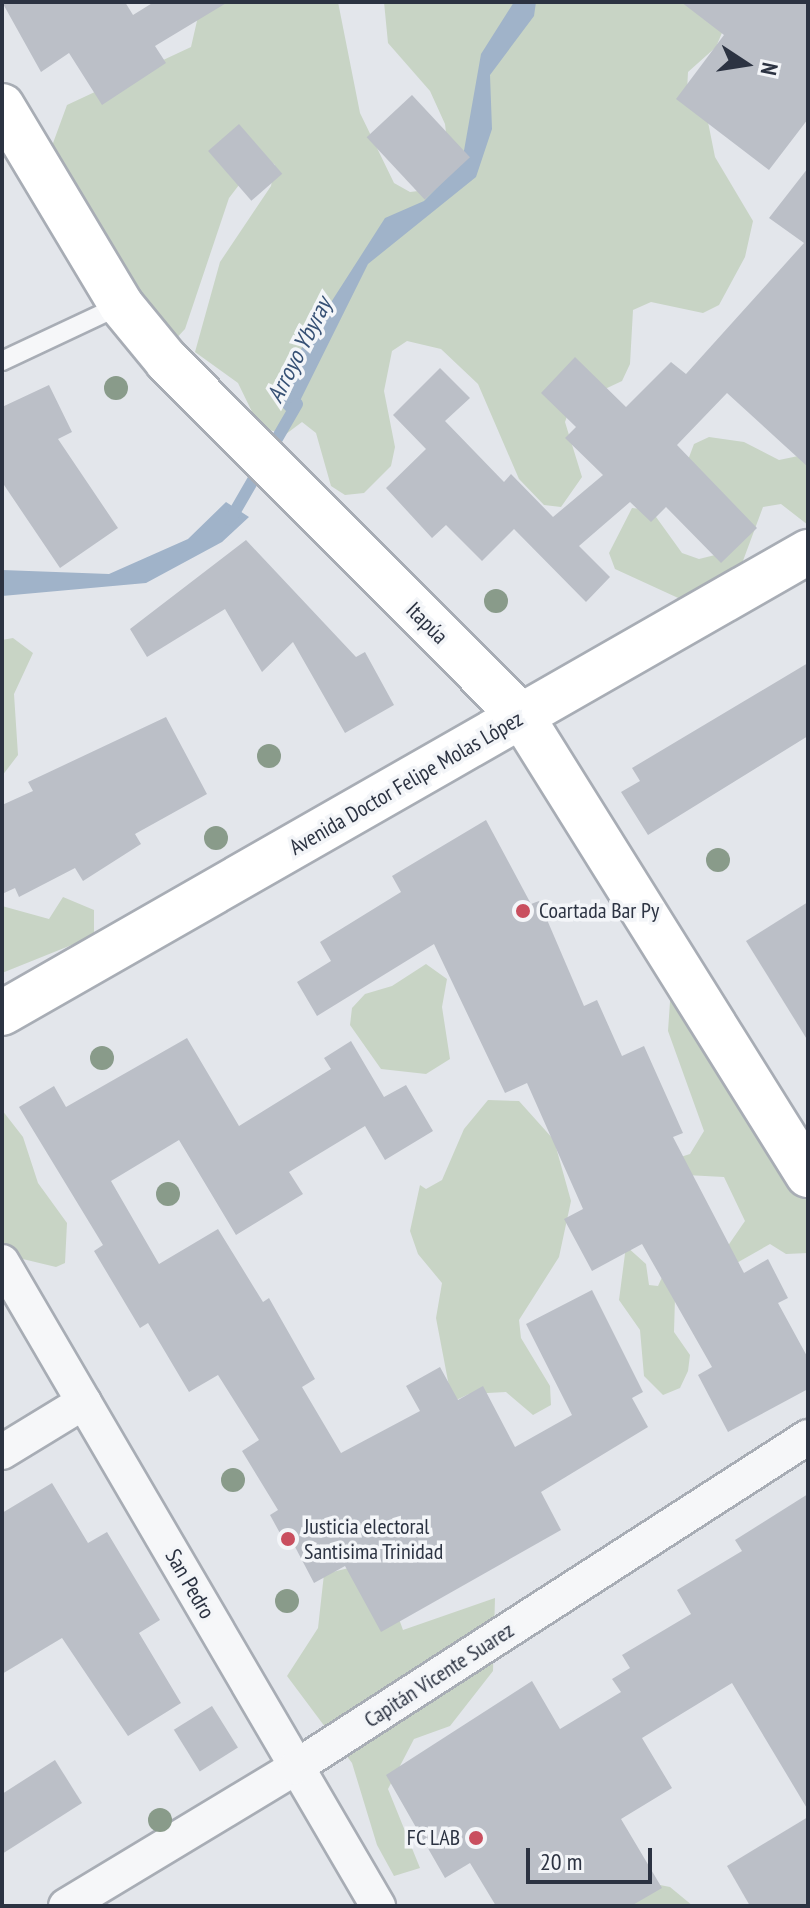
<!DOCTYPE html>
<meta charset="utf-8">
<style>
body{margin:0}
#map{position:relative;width:810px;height:1908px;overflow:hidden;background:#e3e6eb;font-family:"PT Sans Narrow",sans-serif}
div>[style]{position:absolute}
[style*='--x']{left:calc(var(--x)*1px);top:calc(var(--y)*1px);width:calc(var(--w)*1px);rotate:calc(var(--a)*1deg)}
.green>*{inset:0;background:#c8d4c5}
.water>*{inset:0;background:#a0b3c9}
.stream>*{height:12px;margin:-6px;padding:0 6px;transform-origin:6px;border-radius:6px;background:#a0b3c9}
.building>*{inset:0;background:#bbbfc7;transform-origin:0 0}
.roads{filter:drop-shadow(2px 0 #a8adb5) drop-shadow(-2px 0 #a8adb5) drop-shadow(0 2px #a8adb5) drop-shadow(0 -2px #a8adb5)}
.lane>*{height:18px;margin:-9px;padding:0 9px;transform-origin:9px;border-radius:9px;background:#f6f7f9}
.street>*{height:34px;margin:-17px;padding:0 17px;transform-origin:17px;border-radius:17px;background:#f6f7f9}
.secondary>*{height:44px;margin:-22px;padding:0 22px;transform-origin:22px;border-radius:22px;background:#fff}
.trees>*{width:24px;height:24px;margin:-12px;border-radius:50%;background:#899b8a}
.dots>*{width:22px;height:22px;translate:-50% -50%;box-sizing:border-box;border:4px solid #f3f5f8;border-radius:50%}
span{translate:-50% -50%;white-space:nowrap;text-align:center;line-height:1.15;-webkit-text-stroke:7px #f3f5f8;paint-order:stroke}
.street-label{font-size:22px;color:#2c3342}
.poi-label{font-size:22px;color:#2c3342}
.left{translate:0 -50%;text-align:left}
.right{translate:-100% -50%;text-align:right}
.water-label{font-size:24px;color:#375175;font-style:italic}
.frame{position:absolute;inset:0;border:4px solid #2c3342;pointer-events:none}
.north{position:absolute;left:706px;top:24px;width:80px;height:80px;-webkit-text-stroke:6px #f3f5f8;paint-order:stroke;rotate:102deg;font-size:22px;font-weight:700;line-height:32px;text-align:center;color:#2c3342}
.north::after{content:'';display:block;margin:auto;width:28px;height:36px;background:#2c3342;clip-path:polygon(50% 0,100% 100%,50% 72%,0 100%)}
.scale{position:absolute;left:526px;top:1848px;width:126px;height:36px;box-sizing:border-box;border:4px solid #2c3342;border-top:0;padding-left:10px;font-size:24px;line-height:28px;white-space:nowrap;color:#2c3342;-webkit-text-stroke:6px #f3f5f8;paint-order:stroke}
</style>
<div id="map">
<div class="green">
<div style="clip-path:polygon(186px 2px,338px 2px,360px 113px,394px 183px,410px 192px,427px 190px,447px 141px,445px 124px,430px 91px,388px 43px,384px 2px,719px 2px,724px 28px,716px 47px,688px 72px,687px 92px,708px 122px,715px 157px,753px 221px,745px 257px,719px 305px,703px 313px,651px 302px,633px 310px,630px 364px,622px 381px,571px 405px,565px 422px,582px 477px,561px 507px,544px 505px,519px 479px,478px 384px,441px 349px,407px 341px,392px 351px,384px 391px,395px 447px,391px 466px,364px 493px,345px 495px,331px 486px,316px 433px,302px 422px,286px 434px,269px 430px,256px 420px,238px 383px,195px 352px,220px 262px,271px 186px,275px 165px,262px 155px,229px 198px,185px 329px,172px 343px,154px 339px,49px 154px,67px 105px,191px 47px,199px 12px)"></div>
<div style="clip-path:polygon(709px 437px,744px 442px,779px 460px,808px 454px,808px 525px,781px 504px,763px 507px,731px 593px,700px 608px,615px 569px,609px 553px,632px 508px,651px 510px,682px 553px,699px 559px,715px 555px,688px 460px,694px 444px)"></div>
<div style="clip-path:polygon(13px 638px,33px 653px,14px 694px,18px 755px,2px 776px,2px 640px)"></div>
<div style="clip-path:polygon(63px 897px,94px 910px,94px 936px,2px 973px,2px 906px,49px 919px)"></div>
<div style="clip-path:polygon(426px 964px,447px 979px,442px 1007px,450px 1059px,426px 1074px,381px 1069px,350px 1025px,352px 1008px,365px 994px,392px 986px)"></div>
<div style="clip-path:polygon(671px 987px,808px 1193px,808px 1253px,786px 1254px,770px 1244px,675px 1298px,674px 1332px,690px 1355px,688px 1371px,680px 1388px,663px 1395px,644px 1376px,640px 1330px,619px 1300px,626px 1246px,646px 1264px,649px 1285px,658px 1286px,664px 1273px,725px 1250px,745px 1221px,724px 1177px,667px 1174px,665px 1162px,690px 1154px,704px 1131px,668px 1031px)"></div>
<div style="clip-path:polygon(488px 1100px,519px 1101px,554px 1140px,571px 1201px,559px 1257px,519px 1320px,521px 1338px,550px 1386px,551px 1405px,533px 1415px,506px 1392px,469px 1394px,452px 1402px,436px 1318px,442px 1283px,418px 1254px,410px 1231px,420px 1185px,426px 1189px,442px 1180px,464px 1129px)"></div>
<div style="clip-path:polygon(2px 1110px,23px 1137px,38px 1183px,67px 1223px,65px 1263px,56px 1267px,2px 1254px)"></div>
<div style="clip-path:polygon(378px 1561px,403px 1630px,495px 1598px,493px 1671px,450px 1726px,414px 1739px,388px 1789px,420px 1868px,394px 1876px,377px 1845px,352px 1763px,287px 1676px,318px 1628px,324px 1574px)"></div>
<div style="clip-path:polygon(630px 1879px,670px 1887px,693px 1906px,614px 1906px)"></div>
</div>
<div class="water">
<div style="clip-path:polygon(514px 2px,536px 2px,534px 16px,490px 75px,492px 129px,476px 177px,368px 264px,292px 417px,271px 396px,385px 218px,424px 201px,462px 162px,481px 54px)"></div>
<div style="clip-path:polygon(226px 502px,249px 517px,222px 542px,146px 583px,2px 596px,2px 570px,109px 574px,188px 539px)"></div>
</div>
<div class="stream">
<div style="--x:230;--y:520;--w:134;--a:-60"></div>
</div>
<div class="building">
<div style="clip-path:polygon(2px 2px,125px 2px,133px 15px,154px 2px,228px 2px,155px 46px,166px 63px,102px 105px,69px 53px,41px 72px)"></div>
<div style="clip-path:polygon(681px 2px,808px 2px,808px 119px,769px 170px,676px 99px,724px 35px)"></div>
<div style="left:412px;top:95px;width:85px;height:62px;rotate:47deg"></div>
<div style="left:239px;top:124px;width:66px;height:41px;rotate:49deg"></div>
<div style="clip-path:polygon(808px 168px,808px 467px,727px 393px,677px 445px,757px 528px,721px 563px,666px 507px,651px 522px,630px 502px,579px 546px,610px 577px,586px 602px,514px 529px,482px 561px,446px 525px,432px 538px,386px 488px,426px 449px,393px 415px,440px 368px,470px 398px,445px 421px,504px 482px,511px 474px,553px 517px,603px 475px,565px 438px,576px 427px,541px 393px,575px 357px,626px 407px,671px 362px,686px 374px,804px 243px,769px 218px)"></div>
<div style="clip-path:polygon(49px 385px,72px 432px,58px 439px,118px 528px,60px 568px,2px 482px,2px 407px)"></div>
<div style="clip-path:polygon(246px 540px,356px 657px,365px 652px,394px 705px,345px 733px,293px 642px,262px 672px,225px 609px,147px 657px,130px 629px)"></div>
<div style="clip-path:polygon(808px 663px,808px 736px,648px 835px,621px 792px,640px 781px,632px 768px)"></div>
<div style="clip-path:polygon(166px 717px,207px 794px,135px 834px,141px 844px,83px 881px,75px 868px,19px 897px,15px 888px,2px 894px,2px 805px,33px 791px,28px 782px)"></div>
<div style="clip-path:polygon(486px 820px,531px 904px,539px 901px,584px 1006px,597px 1000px,622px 1056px,644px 1046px,683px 1133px,673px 1137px,744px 1273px,768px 1259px,788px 1298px,778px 1303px,808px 1358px,808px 1389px,728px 1432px,698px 1375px,712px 1367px,642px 1244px,592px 1271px,564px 1219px,583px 1209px,527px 1083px,505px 1093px,434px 944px,317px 1016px,297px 982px,331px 961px,320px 942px,401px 892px,392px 876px)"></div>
<div style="clip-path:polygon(808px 902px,808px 1041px,746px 941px)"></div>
<div style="clip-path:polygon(187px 1038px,239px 1126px,331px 1069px,324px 1058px,351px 1041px,384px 1097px,406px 1085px,433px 1131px,385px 1160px,365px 1126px,289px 1172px,303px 1194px,236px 1235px,179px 1140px,111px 1181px,159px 1264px,218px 1229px,263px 1302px,269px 1298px,315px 1379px,302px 1387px,341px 1453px,420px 1411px,406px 1386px,440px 1367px,458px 1400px,483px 1386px,515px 1447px,572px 1415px,526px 1324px,592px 1290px,643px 1392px,632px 1398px,648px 1427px,541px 1492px,561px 1530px,381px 1632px,345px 1566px,314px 1583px,293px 1543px,287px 1546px,270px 1515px,278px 1510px,242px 1451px,259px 1440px,218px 1375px,189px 1392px,148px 1323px,140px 1328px,94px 1251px,103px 1245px,19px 1107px,54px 1086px,66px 1107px)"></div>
<div style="clip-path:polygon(52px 1483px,88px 1543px,107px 1532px,160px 1620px,139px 1633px,181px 1703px,128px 1736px,62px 1638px,2px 1674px,2px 1513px)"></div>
<div style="clip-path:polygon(808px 1494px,808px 1810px,732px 1683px,642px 1738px,672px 1788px,621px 1819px,662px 1888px,631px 1906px,496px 1906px,470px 1863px,445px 1878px,386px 1775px,532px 1681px,560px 1729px,621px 1692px,612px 1679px,630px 1668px,622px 1655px,691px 1614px,677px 1590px,742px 1551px,735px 1540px)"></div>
<div style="left:212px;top:1706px;width:49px;height:45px;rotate:58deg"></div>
<div style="clip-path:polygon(55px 1760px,82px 1803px,2px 1854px,2px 1794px)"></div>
<div style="clip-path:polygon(808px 1817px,808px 1906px,750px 1906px,727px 1866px)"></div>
</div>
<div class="roads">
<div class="lane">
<div style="--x:2;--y:361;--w:132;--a:-25.2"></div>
</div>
<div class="street">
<div style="--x:2;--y:1262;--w:746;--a:59.72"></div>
<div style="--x:2;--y:1452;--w:96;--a:-31.4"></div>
<div style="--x:66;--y:1906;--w:269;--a:-31.1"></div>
<div style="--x:296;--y:1767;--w:609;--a:-32.8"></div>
</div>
<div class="secondary">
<div style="--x:2;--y:106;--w:232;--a:59.1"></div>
<div style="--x:121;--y:305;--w:72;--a:50.6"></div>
<div style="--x:167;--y:361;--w:503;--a:45.08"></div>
<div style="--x:522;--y:717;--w:540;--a:58.02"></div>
<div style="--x:2;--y:1013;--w:929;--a:-29.77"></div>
</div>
</div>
<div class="trees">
<div style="left:116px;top:388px"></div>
<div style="left:496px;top:601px"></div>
<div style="left:269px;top:756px"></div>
<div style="left:216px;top:838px"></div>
<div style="left:718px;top:860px"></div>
<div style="left:102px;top:1058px"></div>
<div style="left:168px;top:1194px"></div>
<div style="left:233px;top:1480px"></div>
<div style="left:287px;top:1601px"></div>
<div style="left:160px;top:1820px"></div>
</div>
<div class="dots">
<div style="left:523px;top:911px;background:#c94f5f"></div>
<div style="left:288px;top:1539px;background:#c94f5f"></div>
<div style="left:476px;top:1838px;background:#c94f5f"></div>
</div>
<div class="street-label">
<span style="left:427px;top:623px;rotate:45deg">Itapúa</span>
<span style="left:406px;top:783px;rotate:-30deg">Avenida Doctor Felipe Molas López</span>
<span style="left:190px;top:1584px;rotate:60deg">San Pedro</span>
<span style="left:439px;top:1675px;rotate:-33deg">Capitán Vicente Suarez</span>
</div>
<div class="poi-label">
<span class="left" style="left:539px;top:911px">Coartada Bar Py</span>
<span class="left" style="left:304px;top:1539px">Justicia electoral<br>Santisima Trinidad</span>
<span class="right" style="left:460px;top:1838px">FC LAB</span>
</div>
<div class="water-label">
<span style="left:299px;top:350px;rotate:-63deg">Arroyo Ybyray</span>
</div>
<div class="frame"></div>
<div class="north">N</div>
<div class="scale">20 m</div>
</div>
